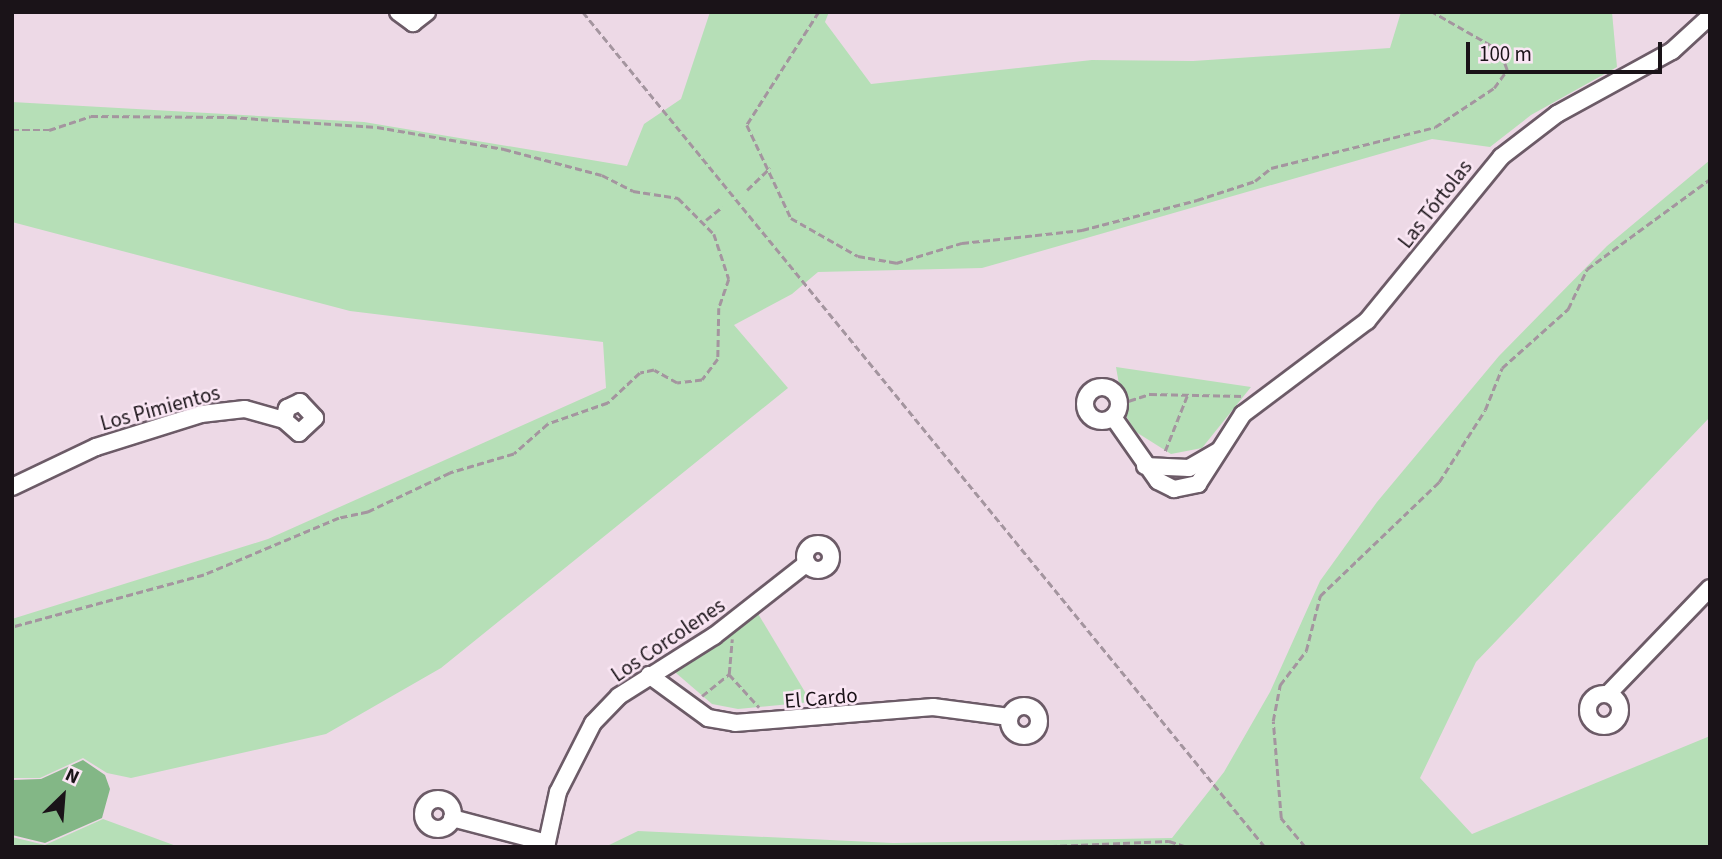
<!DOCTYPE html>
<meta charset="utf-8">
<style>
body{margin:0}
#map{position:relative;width:1722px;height:859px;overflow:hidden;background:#edd9e6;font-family:"Source Sans 3",sans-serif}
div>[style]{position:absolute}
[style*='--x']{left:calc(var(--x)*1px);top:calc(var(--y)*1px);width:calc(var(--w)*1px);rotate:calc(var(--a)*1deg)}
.green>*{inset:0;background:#b6dfb7}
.water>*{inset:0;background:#83b786}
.path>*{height:2.5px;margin-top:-1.25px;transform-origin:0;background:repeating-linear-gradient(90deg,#a4959f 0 7px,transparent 0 10.5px)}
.roads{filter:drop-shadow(2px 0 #6c5b67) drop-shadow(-2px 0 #6c5b67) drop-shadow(0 2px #6c5b67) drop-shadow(0 -2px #6c5b67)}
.minor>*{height:16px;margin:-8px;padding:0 8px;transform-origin:8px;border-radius:8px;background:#fff}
.minor>.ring{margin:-8px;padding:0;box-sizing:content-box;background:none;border:16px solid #fff;border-radius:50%}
span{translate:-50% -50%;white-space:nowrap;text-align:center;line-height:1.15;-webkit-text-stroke:5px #fae6f4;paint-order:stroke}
.street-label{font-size:21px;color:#1a1318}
.frame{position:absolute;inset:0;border:14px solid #1a1318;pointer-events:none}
.north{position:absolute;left:28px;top:761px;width:70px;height:70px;-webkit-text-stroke:5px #fae6f4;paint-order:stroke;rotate:25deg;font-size:19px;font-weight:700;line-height:28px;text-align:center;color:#1a1318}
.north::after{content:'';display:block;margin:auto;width:24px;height:32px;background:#1a1318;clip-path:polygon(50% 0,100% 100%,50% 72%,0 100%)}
.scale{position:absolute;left:1466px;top:42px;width:196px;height:32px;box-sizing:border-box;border:4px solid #1a1318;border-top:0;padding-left:9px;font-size:21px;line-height:24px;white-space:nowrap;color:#1a1318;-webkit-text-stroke:5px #fae6f4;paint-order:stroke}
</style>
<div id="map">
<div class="green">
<div style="clip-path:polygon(710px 12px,829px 12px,825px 22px,871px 84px,1092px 60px,1193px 61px,1390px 48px,1401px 12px,1612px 12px,1617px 67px,1531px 115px,1490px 147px,1432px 139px,982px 268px,818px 272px,792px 294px,734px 325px,788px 388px,441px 668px,326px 734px,131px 778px,107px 773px,83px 758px,40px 778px,12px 778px,12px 619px,268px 539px,606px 388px,603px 342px,350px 311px,12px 222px,12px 102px,364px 122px,627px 166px,644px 124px,681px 99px)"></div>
<div style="clip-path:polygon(1710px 160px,1710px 417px,1476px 662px,1420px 778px,1472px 834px,1710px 736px,1710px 847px,605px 847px,638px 831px,893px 843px,1172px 838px,1224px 772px,1270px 692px,1320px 581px,1377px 502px,1499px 356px,1607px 246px)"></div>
<div style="clip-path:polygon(1116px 367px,1251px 387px,1202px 448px,1171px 454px,1136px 432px,1124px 413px)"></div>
<div style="clip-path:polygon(757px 612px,811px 702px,738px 709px,712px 704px,669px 667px)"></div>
<div style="clip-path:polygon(103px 819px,179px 847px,12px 847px,12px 837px,45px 845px)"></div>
</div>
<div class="water">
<div style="clip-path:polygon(83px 760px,105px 775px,110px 789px,102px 818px,45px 843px,12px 835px,12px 780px,41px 779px)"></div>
</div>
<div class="path">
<div style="--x:583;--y:12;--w:1078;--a:50.76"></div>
<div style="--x:819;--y:12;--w:134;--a:122.5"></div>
<div style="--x:747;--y:125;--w:103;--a:64.7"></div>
<div style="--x:791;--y:218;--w:77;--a:29.6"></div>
<div style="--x:858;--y:256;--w:39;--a:10"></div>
<div style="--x:896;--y:263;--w:69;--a:-16.9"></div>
<div style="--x:962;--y:243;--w:121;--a:-6.2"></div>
<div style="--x:1082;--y:230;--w:119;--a:-14.6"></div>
<div style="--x:1197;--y:200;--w:61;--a:-18.1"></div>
<div style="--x:1255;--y:181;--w:21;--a:-39"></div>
<div style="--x:1271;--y:168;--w:169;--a:-14"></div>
<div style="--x:1435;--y:127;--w:71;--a:-33.5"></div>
<div style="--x:1494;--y:88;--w:22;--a:-54"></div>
<div style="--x:1507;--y:70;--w:20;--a:-110"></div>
<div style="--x:1500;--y:51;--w:78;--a:-150.2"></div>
<div style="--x:12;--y:130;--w:37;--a:0"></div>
<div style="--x:49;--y:130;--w:44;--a:-18.4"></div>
<div style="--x:91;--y:116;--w:139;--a:0.4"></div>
<div style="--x:230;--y:117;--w:147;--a:3.9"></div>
<div style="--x:377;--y:127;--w:129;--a:9.8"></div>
<div style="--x:504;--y:149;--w:101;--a:14.9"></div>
<div style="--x:602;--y:175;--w:35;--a:27"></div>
<div style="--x:633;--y:191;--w:46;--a:8.8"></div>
<div style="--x:678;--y:198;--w:51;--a:45"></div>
<div style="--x:714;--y:234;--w:47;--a:71.6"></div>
<div style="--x:729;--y:279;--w:31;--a:109"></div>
<div style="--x:719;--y:308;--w:51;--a:91.1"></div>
<div style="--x:718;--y:359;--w:26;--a:127"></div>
<div style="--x:702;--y:380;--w:25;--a:173"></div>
<div style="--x:677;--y:383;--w:26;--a:-151"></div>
<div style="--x:654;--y:370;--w:14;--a:168"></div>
<div style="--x:640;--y:373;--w:44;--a:136.8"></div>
<div style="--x:608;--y:403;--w:64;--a:160.7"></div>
<div style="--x:548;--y:424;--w:45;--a:138.6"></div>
<div style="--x:514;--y:454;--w:67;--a:163.5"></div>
<div style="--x:450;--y:473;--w:91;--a:154.6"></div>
<div style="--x:368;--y:512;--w:30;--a:168"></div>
<div style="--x:339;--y:518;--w:147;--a:157.1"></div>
<div style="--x:204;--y:575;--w:199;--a:164.8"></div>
<div style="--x:747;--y:190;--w:32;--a:-44"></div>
<div style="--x:706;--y:220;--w:21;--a:-39"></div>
<div style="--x:1119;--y:404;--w:33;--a:-18"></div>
<div style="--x:1150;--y:394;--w:93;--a:1.2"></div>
<div style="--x:1165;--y:451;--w:59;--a:-68.2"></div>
<div style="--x:729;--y:674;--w:45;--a:47.7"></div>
<div style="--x:702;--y:696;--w:35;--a:-39"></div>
<div style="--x:729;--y:674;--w:35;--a:-85"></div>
<div style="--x:816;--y:847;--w:56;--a:0"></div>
<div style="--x:1029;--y:847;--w:140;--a:-2.5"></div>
<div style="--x:1169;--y:841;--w:19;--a:18"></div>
<div style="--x:1305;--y:847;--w:38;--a:-130"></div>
<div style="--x:1281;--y:818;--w:97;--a:-94.7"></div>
<div style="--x:1273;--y:721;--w:37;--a:-79"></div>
<div style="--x:1280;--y:685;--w:43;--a:-52.6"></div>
<div style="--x:1306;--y:651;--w:57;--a:-75.7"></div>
<div style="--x:1320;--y:596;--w:165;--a:-43.8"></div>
<div style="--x:1439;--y:482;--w:85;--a:-57.4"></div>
<div style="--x:1485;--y:410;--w:45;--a:-68"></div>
<div style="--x:1502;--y:368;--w:89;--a:-41.8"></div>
<div style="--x:1568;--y:309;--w:44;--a:-64.6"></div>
<div style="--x:1587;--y:269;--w:152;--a:-36.2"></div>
</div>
<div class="roads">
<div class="minor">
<div style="--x:398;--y:12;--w:19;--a:36"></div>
<div style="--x:413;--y:23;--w:18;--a:-38"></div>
<div class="ring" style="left:1085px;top:387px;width:18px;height:18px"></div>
<div style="--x:1113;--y:417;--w:78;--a:54.9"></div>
<div style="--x:1158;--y:481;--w:18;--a:27"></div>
<div style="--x:1174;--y:489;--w:25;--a:-12"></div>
<div style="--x:1198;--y:484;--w:83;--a:-57.3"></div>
<div style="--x:1243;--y:414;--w:155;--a:-36.9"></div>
<div style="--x:1367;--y:321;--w:212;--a:-50.7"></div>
<div style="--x:1501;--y:157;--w:71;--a:-37.5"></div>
<div style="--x:1557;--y:114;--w:131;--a:-28.7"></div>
<div style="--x:1672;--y:51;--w:52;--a:-42.6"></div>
<div style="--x:1145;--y:466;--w:44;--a:2.6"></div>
<div style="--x:1189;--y:468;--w:34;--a:-30"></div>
<div style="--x:12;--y:487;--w:93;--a:-25.5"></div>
<div style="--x:96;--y:447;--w:110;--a:-17.4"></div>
<div style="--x:201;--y:414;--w:44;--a:-6.5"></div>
<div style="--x:245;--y:409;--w:41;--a:15.8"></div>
<div style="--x:284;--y:420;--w:20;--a:41"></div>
<div style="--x:299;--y:433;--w:22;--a:-43"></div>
<div style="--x:315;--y:418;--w:22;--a:-133"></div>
<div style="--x:300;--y:402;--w:14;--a:155"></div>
<div style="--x:287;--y:408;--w:12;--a:104"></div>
<div class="ring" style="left:805px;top:544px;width:10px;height:10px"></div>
<div style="--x:649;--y:675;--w:73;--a:36.1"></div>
<div style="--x:708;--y:718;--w:27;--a:10"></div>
<div style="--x:735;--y:723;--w:199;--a:-4.6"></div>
<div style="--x:933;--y:707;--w:77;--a:7.5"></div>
<div class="ring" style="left:1588px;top:694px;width:16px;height:16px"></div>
<div style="--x:1608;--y:694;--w:147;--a:-46.1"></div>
<div class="ring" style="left:1009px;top:706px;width:14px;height:14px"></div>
<div class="ring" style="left:423px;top:799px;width:14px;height:14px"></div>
<div style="--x:452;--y:818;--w:98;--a:14.7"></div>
<div style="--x:546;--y:847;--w:56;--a:-77.7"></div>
<div style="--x:558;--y:792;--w:77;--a:-63.1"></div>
<div style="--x:593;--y:723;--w:37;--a:-46"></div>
<div style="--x:619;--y:696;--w:112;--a:-32.3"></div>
<div style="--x:714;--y:636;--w:118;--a:-38.1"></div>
</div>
</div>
<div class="street-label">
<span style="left:1435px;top:204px;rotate:-52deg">Las Tórtolas</span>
<span style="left:160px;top:408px;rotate:-15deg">Los Pimientos</span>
<span style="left:668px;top:640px;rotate:-34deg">Los Corcolenes</span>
<span style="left:821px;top:698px;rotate:-5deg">El Cardo</span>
</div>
<div class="frame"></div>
<div class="north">N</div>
<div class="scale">100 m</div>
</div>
